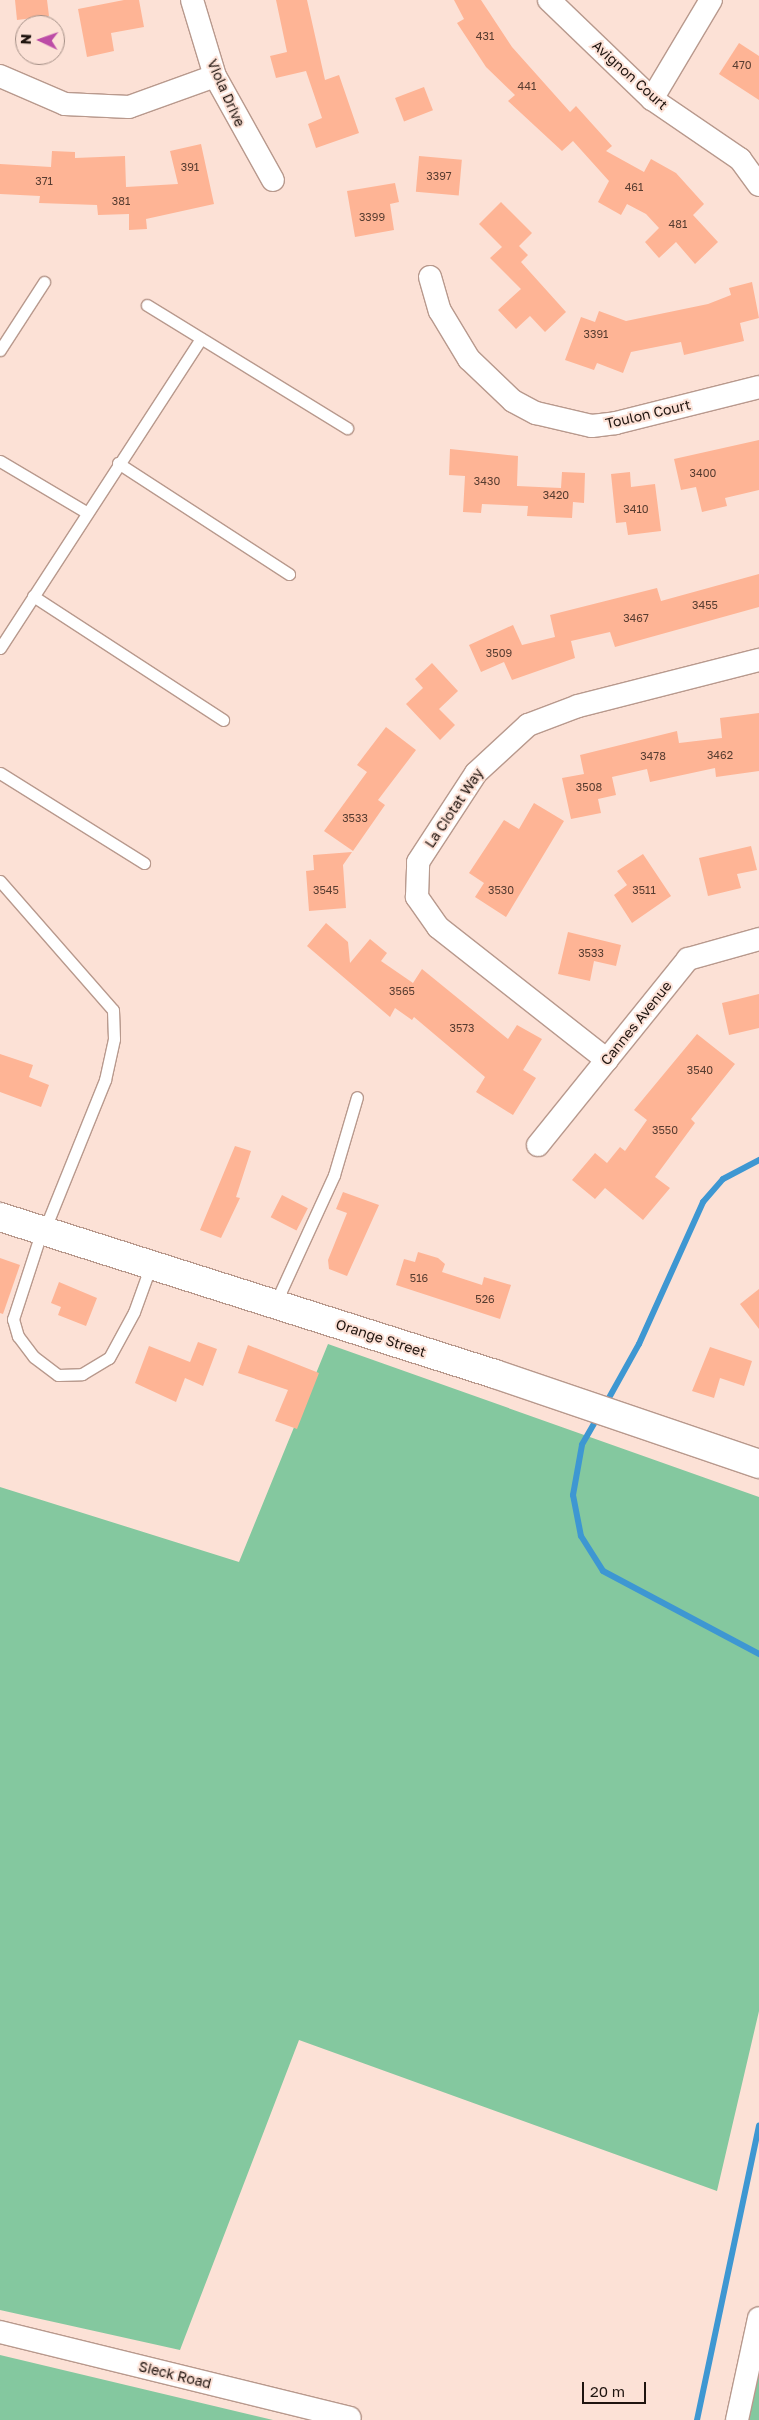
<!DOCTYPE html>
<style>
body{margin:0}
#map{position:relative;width:759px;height:2420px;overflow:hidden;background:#fce1d6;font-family:"Golos Text",sans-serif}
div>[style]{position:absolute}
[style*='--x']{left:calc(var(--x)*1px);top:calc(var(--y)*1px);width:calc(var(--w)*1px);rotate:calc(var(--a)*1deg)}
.green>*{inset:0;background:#84c89f}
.stream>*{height:6px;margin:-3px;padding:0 3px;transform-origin:3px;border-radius:3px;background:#3e97d2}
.building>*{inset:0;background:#feb495;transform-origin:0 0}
.roads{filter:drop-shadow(1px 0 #b8998d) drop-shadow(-1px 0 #b8998d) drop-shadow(0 1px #b8998d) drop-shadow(0 -1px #b8998d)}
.lane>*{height:11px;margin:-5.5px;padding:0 5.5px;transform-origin:5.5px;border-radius:5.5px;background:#fff}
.street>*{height:22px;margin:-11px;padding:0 11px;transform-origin:11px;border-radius:11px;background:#fff}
.secondary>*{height:28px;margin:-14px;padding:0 14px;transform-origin:14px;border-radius:14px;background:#fff}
span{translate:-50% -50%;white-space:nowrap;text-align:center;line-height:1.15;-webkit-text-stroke:4px #fce1d6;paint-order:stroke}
.number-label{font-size:11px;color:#573c30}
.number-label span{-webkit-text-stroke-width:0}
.street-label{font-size:14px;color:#1f140f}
.north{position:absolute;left:15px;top:15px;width:50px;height:50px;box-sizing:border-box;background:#fce1d6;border:1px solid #a48f86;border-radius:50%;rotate:273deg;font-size:14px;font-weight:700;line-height:20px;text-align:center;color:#1f140f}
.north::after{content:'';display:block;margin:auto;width:18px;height:22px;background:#bc4ba6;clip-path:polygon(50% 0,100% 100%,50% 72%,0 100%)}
.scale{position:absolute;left:582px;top:2382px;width:64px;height:22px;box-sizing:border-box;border:2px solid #1f140f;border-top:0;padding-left:6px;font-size:15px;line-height:18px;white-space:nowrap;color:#1f140f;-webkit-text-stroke:4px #fce1d6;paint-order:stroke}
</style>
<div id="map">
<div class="green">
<div style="clip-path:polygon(328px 1344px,759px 1497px,759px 2011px,717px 2191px,299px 2040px,180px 2350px,0 2310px,0 1487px,239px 1562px)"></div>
<div style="clip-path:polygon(0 2355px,273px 2420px,0 2420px)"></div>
<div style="clip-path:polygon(759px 2363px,759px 2420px,747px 2420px)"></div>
</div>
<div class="stream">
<div style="--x:605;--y:1405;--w:70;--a:-60.9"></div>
<div style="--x:639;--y:1344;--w:156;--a:-65.7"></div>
<div style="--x:703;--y:1202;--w:30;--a:-49"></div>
<div style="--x:723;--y:1179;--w:41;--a:-27.8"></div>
<div style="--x:599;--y:1415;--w:34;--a:120"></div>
<div style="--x:582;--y:1445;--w:51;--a:100.2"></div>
<div style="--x:573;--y:1495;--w:42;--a:79"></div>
<div style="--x:581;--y:1536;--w:41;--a:57.8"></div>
<div style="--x:603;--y:1571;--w:177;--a:28"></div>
<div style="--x:697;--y:2420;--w:301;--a:-78.1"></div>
</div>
<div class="building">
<div style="clip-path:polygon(15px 0,47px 0,49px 16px,17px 20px)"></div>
<div style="clip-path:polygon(124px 0,139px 0,144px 27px,111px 33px,114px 51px,87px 57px,78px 9px)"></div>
<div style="clip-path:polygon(276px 0,307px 0,325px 80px,339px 75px,359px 133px,316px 148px,308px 124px,322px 118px,306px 71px,276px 78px,270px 56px,287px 52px)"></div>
<div style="clip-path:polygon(454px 0,481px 0,512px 47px,570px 112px,576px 106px,612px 146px,606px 151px,644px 172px,651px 159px,676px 173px,704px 204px,693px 215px,718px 242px,695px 264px,676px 242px,659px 258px,645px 242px,659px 228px,646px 214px,627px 204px,621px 215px,598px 202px,609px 181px,573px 141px,562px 151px,508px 101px,515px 95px,486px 67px,457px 23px,464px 19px)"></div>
<div style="clip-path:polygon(739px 43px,759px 56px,759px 100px,719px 74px)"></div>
<div style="left:424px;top:87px;width:25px;height:31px;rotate:69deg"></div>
<div style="clip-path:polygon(201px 144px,214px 204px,146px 219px,147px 229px,129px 230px,129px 214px,98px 215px,97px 205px,39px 203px,40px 196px,0 194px,0 164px,51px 167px,52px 151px,75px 152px,75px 158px,125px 156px,126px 187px,178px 184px,170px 151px)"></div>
<div style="left:419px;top:156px;width:43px;height:36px;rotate:5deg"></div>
<div style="clip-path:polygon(395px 183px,399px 202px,390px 204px,394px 230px,355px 237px,347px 191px)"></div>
<div style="clip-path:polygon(501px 202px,532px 233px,519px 246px,528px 255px,521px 262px,566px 312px,545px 332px,530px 316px,516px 329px,498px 310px,521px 289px,490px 258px,502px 247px,479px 224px)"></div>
<div style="clip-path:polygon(752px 282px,759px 318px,740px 323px,744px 341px,684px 355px,681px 342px,631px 352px,623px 373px,597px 363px,594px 370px,565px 360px,581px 317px,595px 322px,599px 311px,626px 321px,708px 304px,731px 295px,729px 288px)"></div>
<div style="clip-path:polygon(759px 440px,759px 490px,725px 498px,727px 506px,702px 512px,696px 487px,681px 490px,674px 459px)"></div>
<div style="clip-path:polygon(450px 449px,518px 456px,517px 486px,561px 488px,562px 472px,585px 473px,584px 503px,573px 502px,572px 518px,527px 516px,528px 506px,482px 504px,481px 513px,463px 512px,465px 476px,449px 475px)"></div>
<div style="clip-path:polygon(630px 472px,631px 487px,655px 484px,661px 531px,628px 535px,626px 522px,616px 523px,611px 474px)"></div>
<div style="clip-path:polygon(759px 574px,759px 607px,615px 647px,610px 632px,571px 641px,575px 658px,512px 680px,504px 662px,481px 672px,469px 645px,513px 625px,522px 645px,555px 637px,550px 615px,657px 588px,661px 601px)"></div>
<div style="clip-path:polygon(432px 663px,458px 691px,439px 709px,455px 725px,440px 740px,406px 704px,423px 688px,415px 679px)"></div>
<div style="clip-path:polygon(759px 713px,759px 771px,716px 777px,715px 768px,650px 782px,647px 769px,612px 777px,616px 795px,598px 799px,601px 813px,571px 819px,562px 778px,584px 774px,580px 755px,677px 731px,679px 743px,722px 738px,720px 718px)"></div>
<div style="clip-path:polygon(386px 727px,416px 750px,378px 800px,385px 805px,353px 851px,324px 831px,367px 772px,357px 765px)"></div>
<div style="clip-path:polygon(534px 803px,564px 821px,506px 917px,475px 897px,484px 883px,469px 873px,504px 820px,519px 829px)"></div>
<div style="clip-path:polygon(751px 846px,757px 870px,737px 874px,741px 888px,708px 896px,699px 858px)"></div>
<div style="clip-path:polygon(352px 852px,343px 865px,346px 908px,309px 911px,306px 871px,314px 870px,313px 855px)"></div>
<div style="clip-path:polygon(643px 854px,671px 896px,632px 923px,614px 895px,627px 885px,617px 871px)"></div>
<div style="clip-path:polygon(326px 923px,348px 942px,350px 963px,370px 939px,387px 953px,381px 961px,413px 983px,422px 969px,508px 1039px,517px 1025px,542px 1039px,523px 1070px,536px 1078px,513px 1115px,476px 1092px,485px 1077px,414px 1017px,412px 1020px,395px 1008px,390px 1017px,307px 946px)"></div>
<div style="clip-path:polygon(568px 932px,621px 945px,616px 966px,594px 961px,590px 981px,558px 974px)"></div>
<div style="clip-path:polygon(759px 994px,759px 1028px,729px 1035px,722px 1003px)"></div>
<div style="clip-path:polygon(697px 1034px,735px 1064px,691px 1119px,695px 1123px,655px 1177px,670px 1188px,643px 1220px,605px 1188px,595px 1199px,572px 1180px,595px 1153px,607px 1163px,620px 1147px,625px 1151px,647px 1120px,634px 1110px)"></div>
<div style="clip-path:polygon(0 1054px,33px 1065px,29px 1077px,49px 1085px,41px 1107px,0 1092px)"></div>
<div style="clip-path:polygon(235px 1146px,251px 1151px,236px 1197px,240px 1198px,221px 1238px,200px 1230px)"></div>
<div style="clip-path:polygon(343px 1192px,379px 1205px,347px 1276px,329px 1269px,328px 1260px,347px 1213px,336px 1209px)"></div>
<div style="left:282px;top:1195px;width:29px;height:25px;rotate:27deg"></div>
<div style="clip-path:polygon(418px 1252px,438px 1258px,445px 1264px,442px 1272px,482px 1285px,484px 1277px,511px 1285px,500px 1319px,396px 1285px,404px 1259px,415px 1262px)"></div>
<div style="clip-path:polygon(0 1258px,20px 1265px,3px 1314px,0 1313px)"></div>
<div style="clip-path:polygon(59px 1282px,97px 1298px,86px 1326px,58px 1315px,61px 1307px,51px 1303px)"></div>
<div style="clip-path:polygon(759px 1289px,759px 1329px,740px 1304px)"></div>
<div style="clip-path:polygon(198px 1342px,217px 1349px,203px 1386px,185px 1378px,176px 1402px,135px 1383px,149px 1346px,190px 1362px)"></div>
<div style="clip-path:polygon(248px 1345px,319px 1373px,297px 1429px,275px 1421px,288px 1390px,238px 1373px)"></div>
<div style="clip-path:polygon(710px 1347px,752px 1361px,744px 1386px,720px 1378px,714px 1398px,692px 1391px)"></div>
</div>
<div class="roads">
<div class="lane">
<div style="--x:147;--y:305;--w:235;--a:31.6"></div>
<div style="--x:0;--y:350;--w:81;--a:-57.1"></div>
<div style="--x:0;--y:461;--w:100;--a:30.7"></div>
<div style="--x:118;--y:463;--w:204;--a:33"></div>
<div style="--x:33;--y:596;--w:227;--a:33.1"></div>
<div style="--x:0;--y:648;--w:369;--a:-57"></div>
<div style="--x:0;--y:773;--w:170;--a:32"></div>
<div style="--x:0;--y:881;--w:171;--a:48.8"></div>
<div style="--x:113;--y:1010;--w:29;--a:88"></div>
<div style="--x:114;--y:1039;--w:42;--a:102.4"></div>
<div style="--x:105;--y:1080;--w:163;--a:112"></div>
<div style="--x:42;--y:1230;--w:94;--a:108"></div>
<div style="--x:13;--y:1319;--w:18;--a:74"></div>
<div style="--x:18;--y:1336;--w:26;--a:53"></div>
<div style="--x:34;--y:1357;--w:30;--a:37"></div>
<div style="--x:58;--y:1375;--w:24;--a:-2"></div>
<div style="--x:82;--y:1374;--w:31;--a:-31"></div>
<div style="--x:109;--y:1358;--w:52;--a:-61.5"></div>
<div style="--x:134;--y:1312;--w:50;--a:-70.1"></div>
<div style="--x:275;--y:1304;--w:142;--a:-65.4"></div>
<div style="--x:334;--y:1175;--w:81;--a:-73.6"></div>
</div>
<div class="street">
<div style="--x:192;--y:0;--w:79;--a:73.2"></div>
<div style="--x:215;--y:76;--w:119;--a:60.9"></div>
<div style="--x:549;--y:0;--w:143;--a:43.9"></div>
<div style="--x:652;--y:99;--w:107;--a:34.3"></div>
<div style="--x:740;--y:159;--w:32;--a:54"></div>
<div style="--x:0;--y:76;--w:71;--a:23.3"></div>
<div style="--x:65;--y:104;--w:64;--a:2.7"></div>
<div style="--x:129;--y:107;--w:91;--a:-19.8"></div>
<div style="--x:652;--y:99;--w:115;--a:-59.2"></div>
<div style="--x:430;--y:277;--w:35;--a:74"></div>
<div style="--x:440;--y:311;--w:56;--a:58.9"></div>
<div style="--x:469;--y:359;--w:61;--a:43.7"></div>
<div style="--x:513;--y:401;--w:26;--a:28"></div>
<div style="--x:536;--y:413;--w:57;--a:13.1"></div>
<div style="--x:592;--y:426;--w:24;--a:-7"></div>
<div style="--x:616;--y:423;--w:147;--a:-14.1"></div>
<div style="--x:607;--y:1060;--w:215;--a:-141.8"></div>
<div style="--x:438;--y:927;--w:37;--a:-125"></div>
<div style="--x:417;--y:897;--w:35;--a:-88"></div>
<div style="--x:418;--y:862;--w:106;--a:-56.9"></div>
<div style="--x:476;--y:773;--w:71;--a:-42.7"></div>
<div style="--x:528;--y:725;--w:53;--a:-20.8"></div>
<div style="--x:578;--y:706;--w:187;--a:-14.3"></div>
<div style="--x:538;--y:1145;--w:239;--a:-51.1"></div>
<div style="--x:688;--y:959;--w:74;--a:-15.7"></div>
<div style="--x:0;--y:2332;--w:360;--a:13.8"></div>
<div style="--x:737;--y:2420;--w:104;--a:-77.8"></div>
</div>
<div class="secondary">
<div style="--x:0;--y:1217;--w:519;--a:17.6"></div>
<div style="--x:495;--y:1374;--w:279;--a:18.8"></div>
</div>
</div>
<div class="number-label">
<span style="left:485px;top:36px">431</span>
<span style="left:742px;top:65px">470</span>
<span style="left:527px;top:86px">441</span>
<span style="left:190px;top:167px">391</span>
<span style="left:439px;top:176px">3397</span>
<span style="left:44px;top:181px">371</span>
<span style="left:634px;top:187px">461</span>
<span style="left:121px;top:201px">381</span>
<span style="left:372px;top:217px">3399</span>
<span style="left:678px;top:224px">481</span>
<span style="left:596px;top:334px">3391</span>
<span style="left:703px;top:473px">3400</span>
<span style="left:487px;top:481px">3430</span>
<span style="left:556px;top:495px">3420</span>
<span style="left:636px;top:509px">3410</span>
<span style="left:705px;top:605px">3455</span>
<span style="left:636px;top:618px">3467</span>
<span style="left:499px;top:653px">3509</span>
<span style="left:720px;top:755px">3462</span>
<span style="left:653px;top:756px">3478</span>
<span style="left:589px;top:787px">3508</span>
<span style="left:355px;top:818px">3533</span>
<span style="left:326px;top:890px">3545</span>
<span style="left:501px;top:890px">3530</span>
<span style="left:644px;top:890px">3511</span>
<span style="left:591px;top:953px">3533</span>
<span style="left:402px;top:991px">3565</span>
<span style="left:462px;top:1028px">3573</span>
<span style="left:700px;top:1070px">3540</span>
<span style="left:665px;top:1130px">3550</span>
<span style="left:419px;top:1278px">516</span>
<span style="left:485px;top:1299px">526</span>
</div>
<div class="street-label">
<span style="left:630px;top:75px;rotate:42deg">Avignon Court</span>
<span style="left:226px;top:93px;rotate:66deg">Viola Drive</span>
<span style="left:648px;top:414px;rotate:-13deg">Toulon Court</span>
<span style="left:454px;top:808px;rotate:-56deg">La Ciotat Way</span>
<span style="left:636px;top:1023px;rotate:-51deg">Cannes Avenue</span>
<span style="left:381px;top:1338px;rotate:18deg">Orange Street</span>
<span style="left:175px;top:2375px;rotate:14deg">Sieck Road</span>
</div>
<div class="north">N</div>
<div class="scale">20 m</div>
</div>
